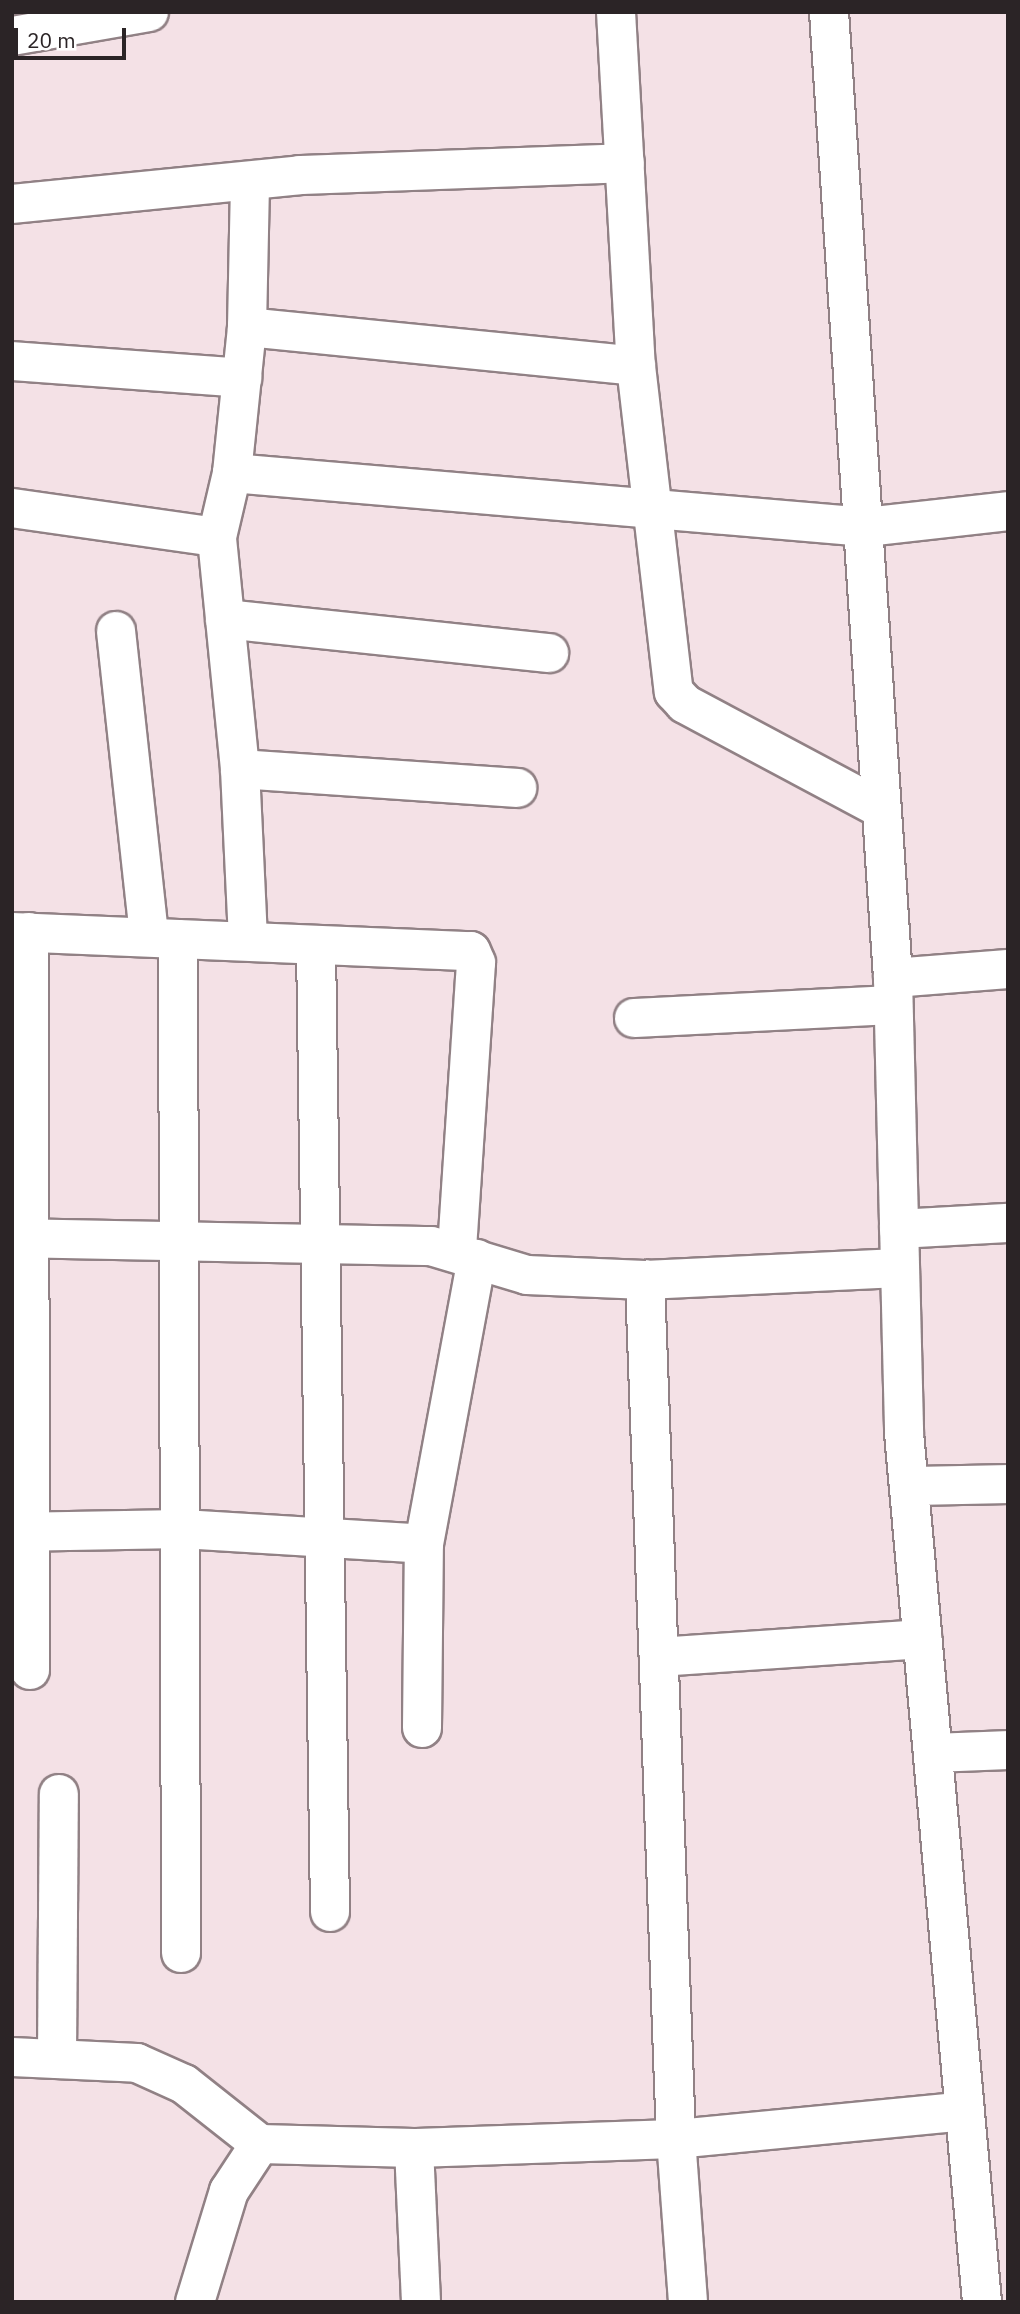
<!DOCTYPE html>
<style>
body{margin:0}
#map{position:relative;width:1020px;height:2314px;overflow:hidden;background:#f4e1e6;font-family:"IBM Plex Sans",sans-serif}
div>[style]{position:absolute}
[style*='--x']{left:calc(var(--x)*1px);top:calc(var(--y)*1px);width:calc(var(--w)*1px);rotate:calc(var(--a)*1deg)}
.roads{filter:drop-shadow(2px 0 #918185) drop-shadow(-2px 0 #918185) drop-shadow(0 2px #918185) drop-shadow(0 -2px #918185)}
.minor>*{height:38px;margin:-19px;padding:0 19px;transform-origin:19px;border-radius:19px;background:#fff}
span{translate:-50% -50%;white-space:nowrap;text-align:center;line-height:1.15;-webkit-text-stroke:5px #fff;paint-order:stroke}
.frame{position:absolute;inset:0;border:14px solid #2b2426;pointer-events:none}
.scale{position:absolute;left:14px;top:28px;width:112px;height:32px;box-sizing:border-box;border:4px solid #2b2426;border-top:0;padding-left:9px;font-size:21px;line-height:24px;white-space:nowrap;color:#2b2426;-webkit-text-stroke:5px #fff;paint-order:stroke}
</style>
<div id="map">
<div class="roads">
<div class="minor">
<div style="--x:616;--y:12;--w:355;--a:86.8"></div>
<div style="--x:636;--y:366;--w:328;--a:83.4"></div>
<div style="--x:674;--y:692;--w:16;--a:47"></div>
<div style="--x:685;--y:704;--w:221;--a:28.1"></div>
<div style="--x:829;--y:12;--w:968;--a:86.21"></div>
<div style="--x:893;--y:978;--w:455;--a:88.6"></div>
<div style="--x:904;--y:1433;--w:872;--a:84.87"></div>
<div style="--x:12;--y:36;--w:139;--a:-9.9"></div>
<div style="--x:12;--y:204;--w:289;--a:-5.7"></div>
<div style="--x:300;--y:175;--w:325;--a:-2.1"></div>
<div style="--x:247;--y:327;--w:391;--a:5.7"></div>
<div style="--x:12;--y:361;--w:231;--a:4.2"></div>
<div style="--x:232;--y:473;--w:636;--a:4.87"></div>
<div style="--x:866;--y:527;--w:143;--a:-6.4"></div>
<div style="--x:12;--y:508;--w:207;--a:8.1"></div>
<div style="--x:225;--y:619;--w:326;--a:6"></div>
<div style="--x:116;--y:631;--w:306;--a:83.8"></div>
<div style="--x:240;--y:769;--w:278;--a:3.9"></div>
<div style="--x:12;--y:932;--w:459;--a:2.4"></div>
<div style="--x:471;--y:951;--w:13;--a:67"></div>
<div style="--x:476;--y:963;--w:287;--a:93.8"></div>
<div style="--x:29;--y:932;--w:738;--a:89.92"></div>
<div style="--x:178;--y:939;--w:1014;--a:89.83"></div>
<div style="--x:248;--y:939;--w:170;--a:-92.7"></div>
<div style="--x:240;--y:769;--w:233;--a:-95.7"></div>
<div style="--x:217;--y:537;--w:66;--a:-76.8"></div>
<div style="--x:232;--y:473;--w:147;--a:-84.1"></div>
<div style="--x:247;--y:327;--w:145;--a:-88.8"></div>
<div style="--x:316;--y:945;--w:967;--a:89.17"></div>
<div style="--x:893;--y:978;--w:115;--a:-4.5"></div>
<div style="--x:634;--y:1018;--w:259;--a:-2.9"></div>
<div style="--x:899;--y:1229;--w:109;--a:-3.2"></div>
<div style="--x:12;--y:1238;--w:419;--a:1.1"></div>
<div style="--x:431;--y:1246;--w:100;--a:16.8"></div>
<div style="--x:527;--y:1275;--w:118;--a:2.4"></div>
<div style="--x:645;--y:1280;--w:254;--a:-2.7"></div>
<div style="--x:909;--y:1486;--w:99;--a:-1.2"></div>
<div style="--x:12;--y:1532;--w:170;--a:-1"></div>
<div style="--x:182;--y:1529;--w:242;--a:3.5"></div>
<div style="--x:659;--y:1657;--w:264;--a:-3.9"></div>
<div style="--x:422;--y:1728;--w:184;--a:-89.4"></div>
<div style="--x:424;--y:1544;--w:290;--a:-79.5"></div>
<div style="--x:933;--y:1753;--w:75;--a:-2.3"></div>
<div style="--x:12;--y:2057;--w:125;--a:2.7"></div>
<div style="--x:137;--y:2063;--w:51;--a:24.1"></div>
<div style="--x:184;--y:2084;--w:97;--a:38.3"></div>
<div style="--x:260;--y:2144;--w:154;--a:1.5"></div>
<div style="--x:57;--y:2059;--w:265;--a:-89.6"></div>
<div style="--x:195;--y:2302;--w:116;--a:-73"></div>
<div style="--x:229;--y:2191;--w:56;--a:-56.6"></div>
<div style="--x:421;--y:2302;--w:154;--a:-92.6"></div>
<div style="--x:414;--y:2148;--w:262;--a:-2"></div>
<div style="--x:676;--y:2139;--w:860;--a:-92.07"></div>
<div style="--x:688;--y:2302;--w:163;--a:-94.2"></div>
<div style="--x:676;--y:2139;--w:290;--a:-5.5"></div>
</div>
</div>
<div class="frame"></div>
<div class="scale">20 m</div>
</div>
